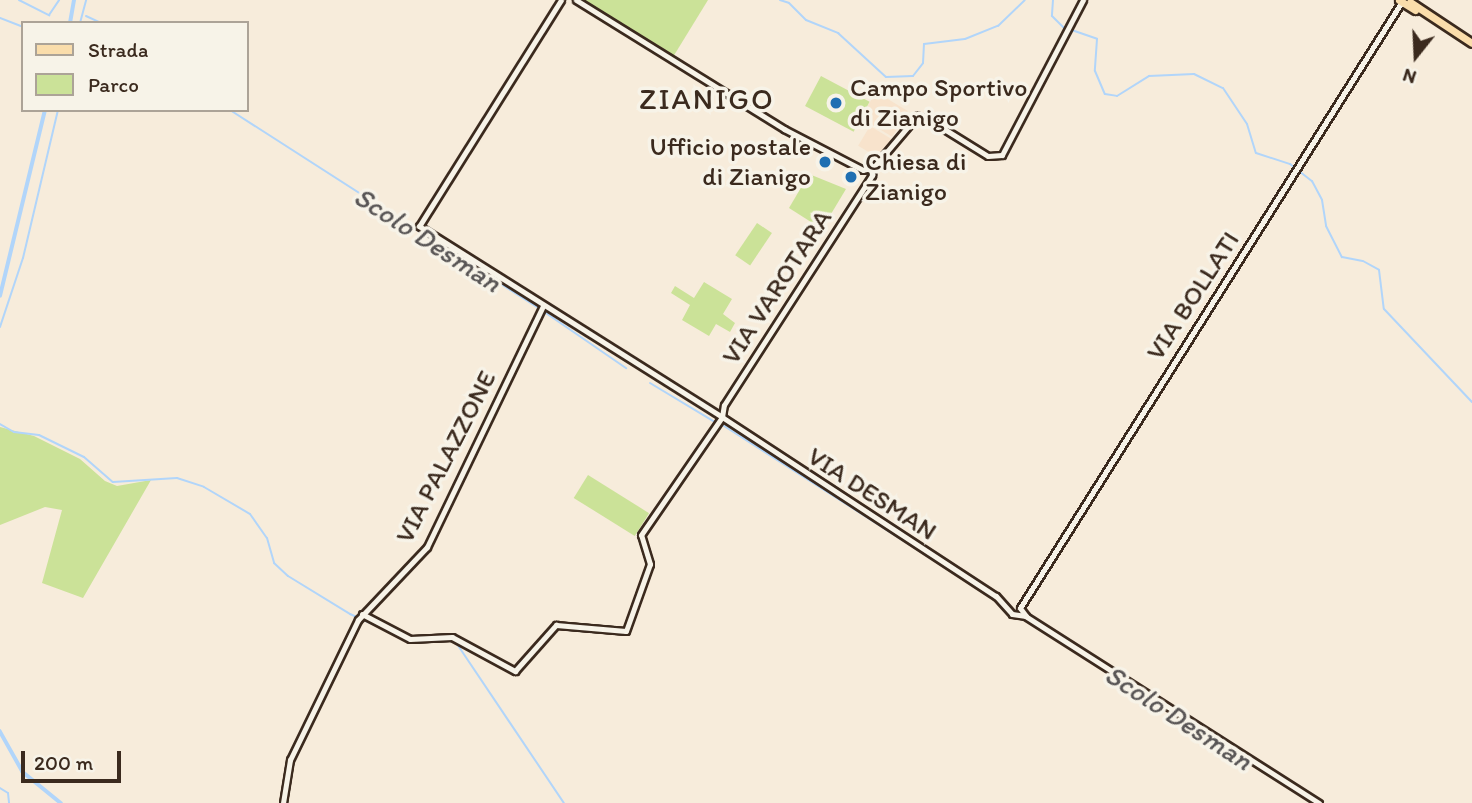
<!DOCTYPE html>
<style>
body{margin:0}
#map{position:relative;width:1472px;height:803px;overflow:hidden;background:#f7ecdb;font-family:Itim,sans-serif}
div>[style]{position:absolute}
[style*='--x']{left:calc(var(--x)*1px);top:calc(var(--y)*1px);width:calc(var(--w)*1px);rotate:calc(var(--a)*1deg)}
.built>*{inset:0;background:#f8e3cc;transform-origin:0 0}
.green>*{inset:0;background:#cbe298;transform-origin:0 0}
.stream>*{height:2px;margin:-1px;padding:0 1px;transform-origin:1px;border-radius:1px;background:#b1d5fa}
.canal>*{height:3.5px;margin:-1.75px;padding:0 1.75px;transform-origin:1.75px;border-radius:1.75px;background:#b1d5fa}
.roads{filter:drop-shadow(2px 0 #3b2a1e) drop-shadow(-2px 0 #3b2a1e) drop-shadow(0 2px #3b2a1e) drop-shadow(0 -2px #3b2a1e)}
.minor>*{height:5px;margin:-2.5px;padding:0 2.5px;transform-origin:2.5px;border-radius:2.5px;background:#f7f3e8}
.major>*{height:7px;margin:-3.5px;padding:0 3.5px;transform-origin:3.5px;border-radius:3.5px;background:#faddab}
.dots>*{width:19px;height:19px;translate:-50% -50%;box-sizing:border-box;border:4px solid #f7f3e8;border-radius:50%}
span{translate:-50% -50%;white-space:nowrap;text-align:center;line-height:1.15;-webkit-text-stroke:7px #f7f3e8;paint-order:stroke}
.poi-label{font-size:26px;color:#3b2a1e}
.left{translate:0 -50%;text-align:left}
.right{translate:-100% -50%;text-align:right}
.street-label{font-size:26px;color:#3b2a1e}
.water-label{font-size:28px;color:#585555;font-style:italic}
.quarter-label{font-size:30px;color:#3b2a1e;letter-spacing:2px}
.legend{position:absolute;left:21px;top:21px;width:228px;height:91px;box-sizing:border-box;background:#f7f3e8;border:2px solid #aca397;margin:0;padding:9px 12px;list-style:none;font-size:21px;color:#3b2a1e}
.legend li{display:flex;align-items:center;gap:14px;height:35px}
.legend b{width:35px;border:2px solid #aca397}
.north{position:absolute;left:1381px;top:21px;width:70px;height:70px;-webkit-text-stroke:5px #f7f3e8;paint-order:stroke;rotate:198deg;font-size:19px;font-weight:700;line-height:28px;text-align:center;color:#3b2a1e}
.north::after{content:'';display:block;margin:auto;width:24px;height:32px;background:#3b2a1e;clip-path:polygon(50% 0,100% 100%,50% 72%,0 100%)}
.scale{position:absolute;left:21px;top:751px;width:100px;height:32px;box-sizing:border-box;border:4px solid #3b2a1e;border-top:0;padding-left:9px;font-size:21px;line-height:24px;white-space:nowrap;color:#3b2a1e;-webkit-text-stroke:5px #f7f3e8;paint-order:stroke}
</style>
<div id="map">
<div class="built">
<div style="left:876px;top:92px;width:37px;height:30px;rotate:31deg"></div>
<div style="left:870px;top:126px;width:26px;height:23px;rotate:31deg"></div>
</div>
<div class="green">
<div style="clip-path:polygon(581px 0,708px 0,673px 57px)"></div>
<div style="left:821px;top:76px;width:55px;height:34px;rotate:28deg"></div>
<div style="clip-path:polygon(809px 174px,846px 189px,822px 229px,789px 208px)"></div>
<div style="left:757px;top:223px;width:18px;height:39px;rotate:34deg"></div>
<div style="clip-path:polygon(704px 282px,732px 299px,723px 314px,735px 323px,730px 332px,716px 324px,709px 336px,682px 320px,690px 305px,671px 293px,675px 286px,694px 298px)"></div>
<div style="clip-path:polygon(0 427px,34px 436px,80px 459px,105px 481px,117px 486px,151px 480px,83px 598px,42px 583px,62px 510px,45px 507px,0 525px)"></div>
<div style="left:588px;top:475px;width:72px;height:27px;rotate:32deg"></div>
</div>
<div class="stream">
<div style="--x:19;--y:0;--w:34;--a:27"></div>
<div style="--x:49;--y:15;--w:18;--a:-56"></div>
<div style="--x:780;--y:0;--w:9;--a:18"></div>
<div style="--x:789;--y:3;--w:24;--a:45"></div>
<div style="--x:806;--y:20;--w:35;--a:22"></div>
<div style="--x:838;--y:33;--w:65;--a:42.5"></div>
<div style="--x:886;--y:77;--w:27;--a:-2"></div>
<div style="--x:913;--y:76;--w:16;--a:-52"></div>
<div style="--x:923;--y:63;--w:19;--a:-87"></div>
<div style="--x:924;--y:44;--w:41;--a:-7"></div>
<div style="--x:965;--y:39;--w:35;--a:-22"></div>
<div style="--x:998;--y:26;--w:37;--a:-44"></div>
<div style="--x:1053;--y:0;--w:16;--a:94"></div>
<div style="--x:1052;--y:16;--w:16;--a:45"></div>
<div style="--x:1063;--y:27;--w:36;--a:19"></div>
<div style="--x:1097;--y:39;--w:32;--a:94"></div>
<div style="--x:1095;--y:71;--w:25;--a:67"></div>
<div style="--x:1105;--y:94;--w:12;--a:9"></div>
<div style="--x:1117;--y:96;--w:38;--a:-32"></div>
<div style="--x:1149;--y:76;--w:45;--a:-2.5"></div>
<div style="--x:1194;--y:74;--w:32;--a:26"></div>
<div style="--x:1223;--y:88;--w:43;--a:56.3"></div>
<div style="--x:1247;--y:124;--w:30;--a:73"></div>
<div style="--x:1256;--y:153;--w:36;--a:18"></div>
<div style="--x:1290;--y:164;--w:28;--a:38"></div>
<div style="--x:1312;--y:181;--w:21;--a:62"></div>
<div style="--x:1322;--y:200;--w:26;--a:81"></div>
<div style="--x:1326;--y:226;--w:35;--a:63"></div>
<div style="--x:1342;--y:257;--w:21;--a:11"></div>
<div style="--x:1363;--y:261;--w:18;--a:29"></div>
<div style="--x:1379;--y:270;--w:39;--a:83"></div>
<div style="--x:1384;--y:309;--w:128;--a:46.6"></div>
<div style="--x:86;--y:16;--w:17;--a:25"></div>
<div style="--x:0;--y:18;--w:25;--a:21"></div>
<div style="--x:80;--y:23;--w:24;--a:-75"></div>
<div style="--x:230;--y:110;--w:367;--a:32.7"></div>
<div style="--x:543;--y:311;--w:101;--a:34.5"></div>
<div style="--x:0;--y:327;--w:73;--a:-71.6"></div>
<div style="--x:23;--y:258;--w:152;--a:-76.7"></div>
<div style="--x:650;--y:383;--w:74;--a:31.1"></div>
<div style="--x:0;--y:424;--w:16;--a:30"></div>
<div style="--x:14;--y:432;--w:25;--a:7"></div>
<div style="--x:39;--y:435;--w:50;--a:26.1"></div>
<div style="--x:84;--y:457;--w:38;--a:41"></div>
<div style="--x:113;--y:482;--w:64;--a:-3.6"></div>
<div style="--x:177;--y:478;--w:28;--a:18"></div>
<div style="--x:204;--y:487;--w:53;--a:30.4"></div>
<div style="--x:250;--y:514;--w:29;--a:55"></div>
<div style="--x:267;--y:538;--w:26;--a:74"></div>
<div style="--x:274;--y:563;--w:19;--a:43"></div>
<div style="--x:288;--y:576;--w:73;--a:31.5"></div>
<div style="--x:350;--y:614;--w:51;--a:24.1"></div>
<div style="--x:721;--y:424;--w:317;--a:32.6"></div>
<div style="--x:1045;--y:632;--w:317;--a:32.6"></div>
<div style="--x:412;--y:641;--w:22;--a:-3"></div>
<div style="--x:455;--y:641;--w:195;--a:56.1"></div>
<div style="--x:0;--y:788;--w:9;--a:32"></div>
<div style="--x:8;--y:793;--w:10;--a:84"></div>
</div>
<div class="canal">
<div style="--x:70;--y:23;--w:23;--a:-80"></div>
<div style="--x:0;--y:296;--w:191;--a:-76.4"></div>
<div style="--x:0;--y:731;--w:47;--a:60.7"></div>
<div style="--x:23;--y:772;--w:49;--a:39.2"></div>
</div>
<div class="roads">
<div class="minor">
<div style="--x:561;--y:0;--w:267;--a:122.1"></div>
<div style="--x:419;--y:226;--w:358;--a:32.2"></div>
<div style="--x:722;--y:417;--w:327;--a:33.2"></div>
<div style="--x:996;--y:596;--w:24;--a:48"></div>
<div style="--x:1012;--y:614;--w:14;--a:8"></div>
<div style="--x:576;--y:0;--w:245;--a:31.8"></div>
<div style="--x:784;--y:129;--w:89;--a:27.4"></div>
<div style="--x:872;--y:169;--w:70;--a:-49.7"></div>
<div style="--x:917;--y:116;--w:11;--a:15"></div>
<div style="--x:928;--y:119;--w:70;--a:31.7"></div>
<div style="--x:988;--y:156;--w:14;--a:-4"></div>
<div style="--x:1002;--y:155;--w:175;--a:-62.4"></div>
<div style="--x:722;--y:417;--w:12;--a:-81"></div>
<div style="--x:724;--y:405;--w:274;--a:-57.2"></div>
<div style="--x:872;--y:175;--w:7;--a:-98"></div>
<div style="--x:871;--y:168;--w:8;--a:166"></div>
<div style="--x:362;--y:614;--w:54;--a:27.5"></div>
<div style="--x:410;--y:639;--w:42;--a:-2.7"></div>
<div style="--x:452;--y:637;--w:72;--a:28.4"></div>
<div style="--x:515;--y:671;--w:62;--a:-48.3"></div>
<div style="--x:556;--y:625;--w:70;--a:4.9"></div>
<div style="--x:626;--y:631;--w:71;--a:-70.3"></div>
<div style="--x:650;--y:564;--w:30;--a:-107"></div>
<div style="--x:641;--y:535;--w:143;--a:-55.5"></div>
<div style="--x:283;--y:803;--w:44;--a:-80.8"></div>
<div style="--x:290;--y:760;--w:156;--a:-64.1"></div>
<div style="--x:358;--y:620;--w:100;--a:-46.6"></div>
<div style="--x:427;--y:547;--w:267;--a:-64.3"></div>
<div style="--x:1319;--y:803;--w:348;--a:-147.5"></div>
<div style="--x:1026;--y:616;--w:10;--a:-127"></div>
<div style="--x:1020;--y:608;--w:715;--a:-57.8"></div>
</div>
<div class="major">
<div style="--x:1399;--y:0;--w:19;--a:32"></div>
<div style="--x:1410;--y:2;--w:74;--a:33.5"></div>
</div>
</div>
<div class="dots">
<div style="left:836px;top:103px;background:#1f6fb2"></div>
<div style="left:825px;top:162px;background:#1f6fb2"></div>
<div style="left:851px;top:177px;background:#1f6fb2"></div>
</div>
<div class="poi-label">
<span class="left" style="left:850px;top:103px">Campo Sportivo<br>di Zianigo</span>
<span class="right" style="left:811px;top:162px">Ufficio postale<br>di Zianigo</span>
<span class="left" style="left:865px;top:177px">Chiesa di<br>Zianigo</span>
</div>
<div class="street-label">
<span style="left:777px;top:287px;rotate:-57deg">VIA VAROTARA</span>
<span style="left:1193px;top:296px;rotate:-57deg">VIA BOLLATI</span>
<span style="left:446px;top:457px;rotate:-63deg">VIA PALAZZONE</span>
<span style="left:872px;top:494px;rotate:33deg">VIA DESMAN</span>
</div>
<div class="water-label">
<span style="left:428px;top:239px;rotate:33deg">Scolo Desman</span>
<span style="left:1179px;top:717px;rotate:33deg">Scolo Desman</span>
</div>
<div class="quarter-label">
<span style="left:707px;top:99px">ZIANIGO</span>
</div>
<ul class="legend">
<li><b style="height:9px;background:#faddab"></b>Strada</li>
<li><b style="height:19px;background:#cbe298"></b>Parco</li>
</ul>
<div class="north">N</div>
<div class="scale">200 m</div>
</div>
